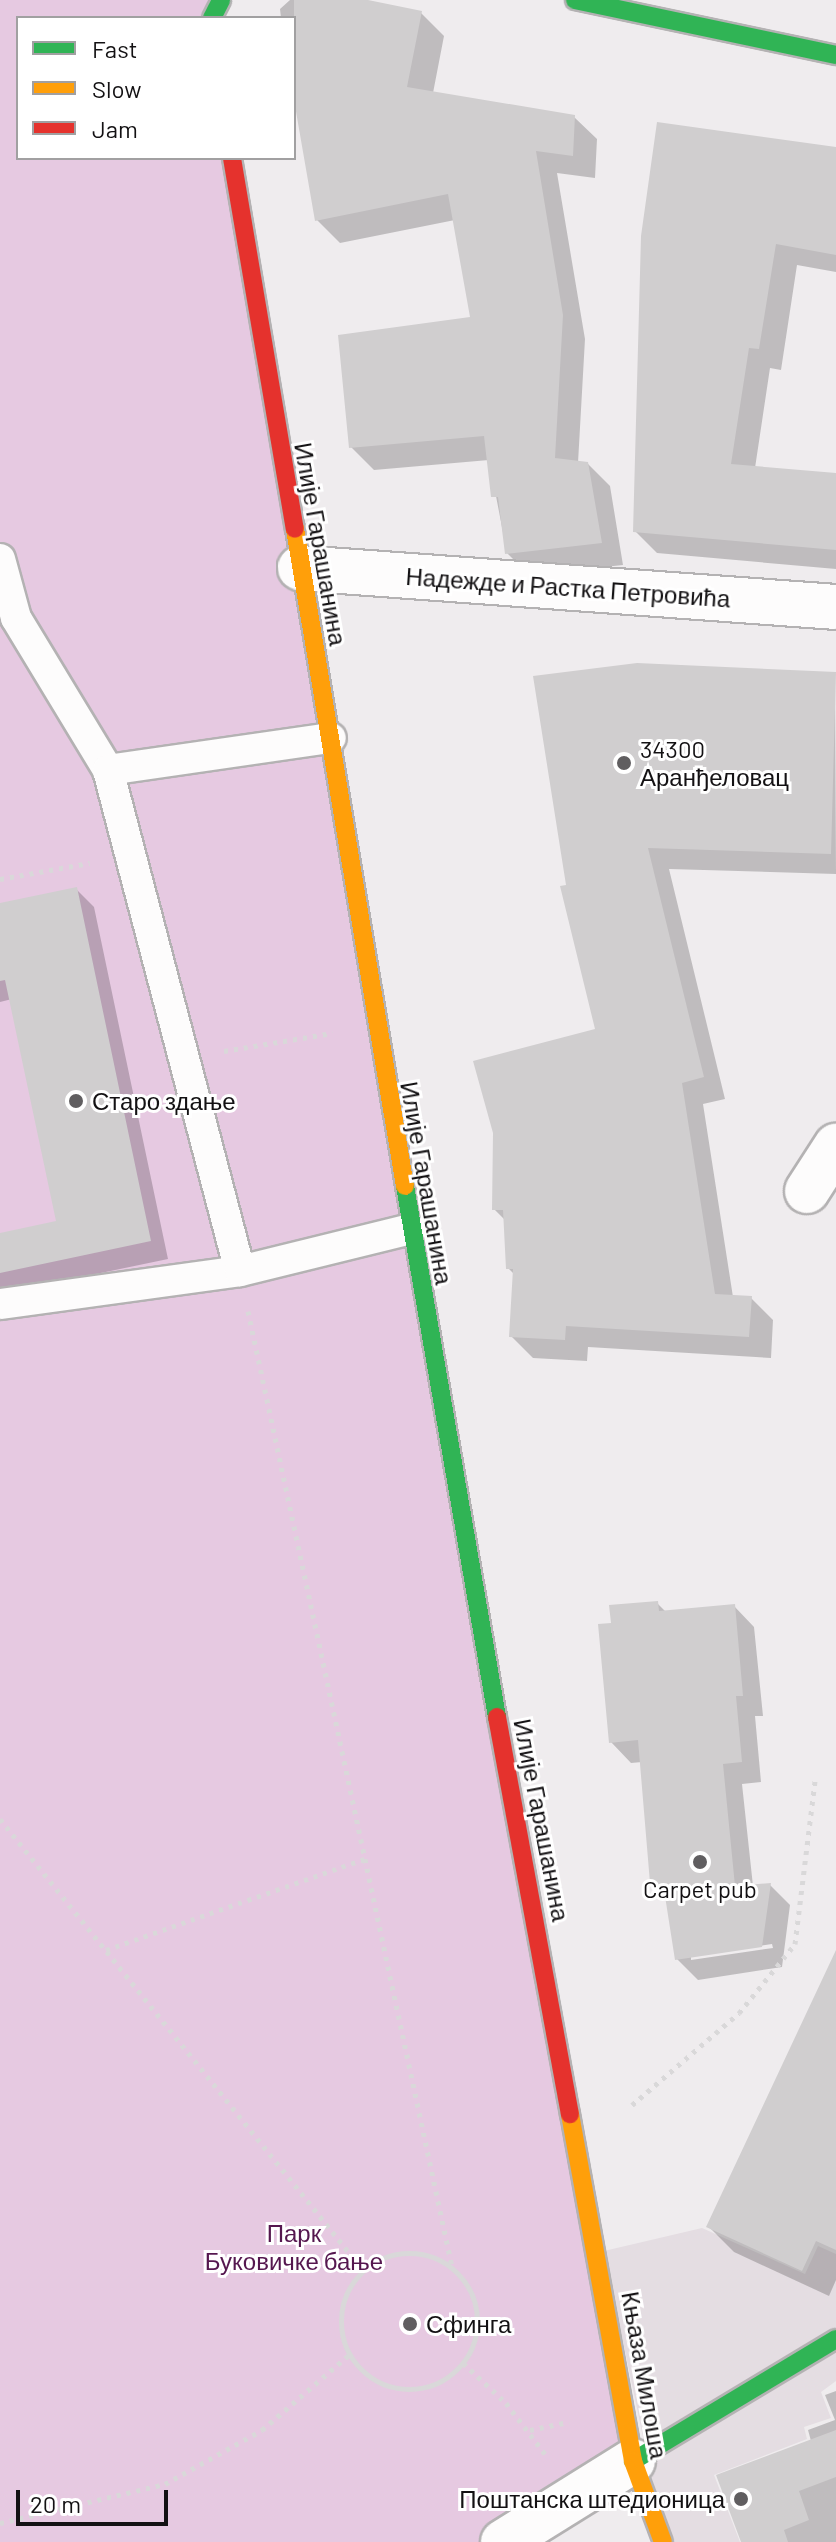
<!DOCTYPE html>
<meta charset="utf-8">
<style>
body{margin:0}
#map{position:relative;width:836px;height:2542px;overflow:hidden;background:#efecee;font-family:Barlow,sans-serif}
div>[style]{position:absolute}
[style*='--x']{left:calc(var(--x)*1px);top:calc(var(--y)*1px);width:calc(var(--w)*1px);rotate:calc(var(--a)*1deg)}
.built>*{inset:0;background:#e4dde2}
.green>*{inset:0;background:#e6c9e1}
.shadow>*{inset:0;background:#0003}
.building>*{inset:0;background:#d0cecf}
.path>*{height:5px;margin-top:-2.5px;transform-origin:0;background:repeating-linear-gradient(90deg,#d9d8d9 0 4px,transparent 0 10px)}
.path>.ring{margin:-2.5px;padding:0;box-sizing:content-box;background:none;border:5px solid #d9d8d9;border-radius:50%}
.roads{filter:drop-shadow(2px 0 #b4b2b3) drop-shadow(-2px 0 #b4b2b3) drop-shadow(0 2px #b4b2b3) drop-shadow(0 -2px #b4b2b3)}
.lane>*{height:30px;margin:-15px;padding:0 15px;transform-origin:15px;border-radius:15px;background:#fdfcfc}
.street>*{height:44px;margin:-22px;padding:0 22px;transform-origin:22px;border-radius:22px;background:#fdfcfc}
.fast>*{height:18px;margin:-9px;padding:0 9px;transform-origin:9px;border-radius:9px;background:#30b455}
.slow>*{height:18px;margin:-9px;padding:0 9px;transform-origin:9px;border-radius:9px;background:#ff9f0a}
.jam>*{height:18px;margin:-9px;padding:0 9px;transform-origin:9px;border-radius:9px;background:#e5322d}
.dots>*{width:22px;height:22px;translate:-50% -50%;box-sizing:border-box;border:4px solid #fff;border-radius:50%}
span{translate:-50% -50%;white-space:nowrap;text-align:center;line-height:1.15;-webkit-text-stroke:6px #fff;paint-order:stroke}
.street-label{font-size:24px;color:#131113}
.poi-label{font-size:24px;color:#131113}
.left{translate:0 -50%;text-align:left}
.right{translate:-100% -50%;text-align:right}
.park-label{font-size:24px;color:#55174f}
.legend{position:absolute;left:16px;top:16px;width:280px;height:144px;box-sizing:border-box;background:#fff;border:2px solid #a1a0a1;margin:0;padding:10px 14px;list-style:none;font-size:24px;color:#131113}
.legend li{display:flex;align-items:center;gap:16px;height:40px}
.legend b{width:40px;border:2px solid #a1a0a1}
.scale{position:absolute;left:16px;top:2490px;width:152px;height:36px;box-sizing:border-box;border:4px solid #131113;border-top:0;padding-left:10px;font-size:24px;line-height:28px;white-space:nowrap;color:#131113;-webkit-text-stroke:6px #fff;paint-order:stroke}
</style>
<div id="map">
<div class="built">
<div style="clip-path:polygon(702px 2228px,805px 2274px,818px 2246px,836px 2254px,836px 2381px,821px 2392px,831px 2418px,804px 2427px,807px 2439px,714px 2475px,740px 2542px,665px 2542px,604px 2251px)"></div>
</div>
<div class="green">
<div style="clip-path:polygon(0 0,218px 0,221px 18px,18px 18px,18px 158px,242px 158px,633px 2461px,503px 2542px,0 2542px)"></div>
</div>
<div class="shadow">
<div style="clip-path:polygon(290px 0,358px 0,421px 13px,444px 36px,433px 93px,574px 117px,597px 139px,595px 178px,557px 173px,585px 339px,578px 463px,587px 463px,610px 486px,623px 565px,529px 575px,507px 553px,489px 460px,374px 470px,351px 447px,472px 319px,455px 220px,340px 243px,317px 220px,294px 89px,294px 18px,281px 18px,280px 9px)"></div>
<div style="clip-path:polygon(836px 197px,836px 272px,797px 265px,781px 370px,770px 368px,755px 468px,836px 474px,836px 569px,657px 553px,635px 531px,643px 236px)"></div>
<div style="clip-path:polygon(835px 674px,836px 874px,669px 869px,725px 1099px,703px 1104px,733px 1297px,751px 1298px,773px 1320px,771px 1358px,588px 1347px,587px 1361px,533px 1358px,511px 1336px,514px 1274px,508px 1268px,505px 1220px,494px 1209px,597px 1030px,568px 886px)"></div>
<div style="clip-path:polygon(76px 889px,94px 907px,168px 1259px,0 1294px,0 1235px,58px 1223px,12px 999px,0 1002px,0 905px)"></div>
<div style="clip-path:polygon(evenodd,657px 1603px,667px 1613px,734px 1606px,754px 1627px,763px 1716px,755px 1716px,761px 1782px,742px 1784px,753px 1886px,770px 1885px,790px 1905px,782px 1967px,698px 1980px,677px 1959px,642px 1762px,631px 1763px,611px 1742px,613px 1625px,657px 1603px,772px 1944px,773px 1948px,691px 1960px,691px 1956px,772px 1944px)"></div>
<div style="clip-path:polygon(836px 1955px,836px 2280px,829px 2296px,734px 2252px,708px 2226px)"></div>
<div style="clip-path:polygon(836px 2391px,836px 2542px,743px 2542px,811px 2441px,808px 2430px,835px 2420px,825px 2395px)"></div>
</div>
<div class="building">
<div style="clip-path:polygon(294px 0,368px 0,422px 11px,407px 87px,575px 115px,573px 156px,536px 151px,563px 315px,555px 458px,588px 462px,602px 543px,505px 554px,498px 497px,491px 497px,484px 436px,349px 448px,338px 335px,470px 317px,448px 194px,315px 221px,294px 100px)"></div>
<div style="clip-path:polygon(657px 122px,836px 147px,836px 255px,776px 244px,759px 349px,749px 348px,731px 464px,836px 473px,836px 550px,633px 532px,641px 236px)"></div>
<div style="clip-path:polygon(637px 663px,836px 672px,831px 854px,648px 848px,704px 1077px,682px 1083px,715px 1294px,752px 1296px,749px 1337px,566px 1326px,565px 1340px,509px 1337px,513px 1269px,506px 1269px,503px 1210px,492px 1210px,493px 1133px,473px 1061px,595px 1029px,560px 886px,566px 885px,533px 676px)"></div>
<div style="clip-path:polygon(77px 887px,151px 1241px,0 1273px,0 1233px,56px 1221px,5px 980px,0 981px,0 903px)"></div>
<div style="clip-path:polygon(658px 1601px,659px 1611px,735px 1604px,743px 1696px,736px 1696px,742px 1762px,723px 1764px,735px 1886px,771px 1883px,762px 1947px,675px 1960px,665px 1896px,650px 1883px,638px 1740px,609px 1743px,598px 1624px,611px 1623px,609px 1605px)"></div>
<div style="clip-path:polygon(836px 1950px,836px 2250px,816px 2241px,802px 2271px,706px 2227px)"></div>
<div style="clip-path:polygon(836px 2430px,836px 2477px,799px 2491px,809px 2520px,784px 2530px,788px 2542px,741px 2542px,716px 2475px)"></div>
</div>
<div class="path">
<div style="--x:0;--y:879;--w:91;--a:-10.1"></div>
<div style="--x:224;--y:1051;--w:110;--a:-9.4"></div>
<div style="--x:248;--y:1311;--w:978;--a:77.95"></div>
<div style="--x:0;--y:1819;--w:579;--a:51.17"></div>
<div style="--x:106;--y:1950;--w:277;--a:-19.4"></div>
<div style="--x:632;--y:2105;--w:141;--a:-40.7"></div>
<div style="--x:739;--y:2013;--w:89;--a:-50.9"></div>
<div style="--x:795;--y:1944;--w:165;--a:-83"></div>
<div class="ring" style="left:341px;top:2253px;width:131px;height:131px"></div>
<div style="--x:463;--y:2363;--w:59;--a:42.9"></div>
<div style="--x:506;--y:2403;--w:69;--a:52.6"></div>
<div style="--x:530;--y:2430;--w:40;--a:-12"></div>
<div style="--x:0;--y:2523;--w:170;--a:-13.3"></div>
<div style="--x:165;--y:2484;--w:111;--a:-29.1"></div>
<div style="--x:262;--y:2430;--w:115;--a:-40.8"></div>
</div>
<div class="roads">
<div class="lane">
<div style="--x:0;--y:559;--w:61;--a:74.8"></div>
<div style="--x:16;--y:618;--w:178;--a:58.8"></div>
<div style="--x:108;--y:770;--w:518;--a:75.24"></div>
<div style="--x:108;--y:770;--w:225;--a:-8.2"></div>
<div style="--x:0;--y:1304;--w:242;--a:-7.8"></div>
<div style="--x:240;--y:1271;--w:176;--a:-13.8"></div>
</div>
<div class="street">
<div style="--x:300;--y:568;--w:537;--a:4.16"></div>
<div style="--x:807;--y:1191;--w:54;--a:-57.2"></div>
<div style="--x:503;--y:2542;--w:153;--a:-31.9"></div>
</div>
<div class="fast">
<div style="--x:575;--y:0;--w:267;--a:11.9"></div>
<div style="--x:212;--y:18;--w:20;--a:-63"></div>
<div style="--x:405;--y:1186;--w:539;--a:80.17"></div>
<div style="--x:633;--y:2461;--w:237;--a:-31"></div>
</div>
<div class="slow">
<div style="--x:295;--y:529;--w:666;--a:80.5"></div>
<div style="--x:570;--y:2114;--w:353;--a:79.7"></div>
<div style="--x:633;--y:2461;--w:86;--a:69.7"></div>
</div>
<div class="jam">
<div style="--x:232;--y:158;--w:376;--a:80.4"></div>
<div style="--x:497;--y:1717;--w:404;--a:79.6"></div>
</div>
</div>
<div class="dots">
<div style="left:624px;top:763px;background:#605e60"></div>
<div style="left:76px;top:1101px;background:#605e60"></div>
<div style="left:700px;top:1862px;background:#605e60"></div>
<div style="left:410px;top:2324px;background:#605e60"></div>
<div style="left:741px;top:2499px;background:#605e60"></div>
</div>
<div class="street-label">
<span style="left:321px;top:544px;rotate:80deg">Илије Гарашанина</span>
<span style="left:568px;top:587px;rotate:4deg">Надежде и Растка Петровића</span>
<span style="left:427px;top:1183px;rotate:80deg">Илије Гарашанина</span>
<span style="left:542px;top:1820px;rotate:79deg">Илије Гарашанина</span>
<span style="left:645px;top:2375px;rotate:80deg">Књаза Милоша</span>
</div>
<div class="poi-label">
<span class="left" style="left:640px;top:763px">34300<br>Аранђеловац</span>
<span class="left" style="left:92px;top:1101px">Старо здање</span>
<span style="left:700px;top:1889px">Carpet pub</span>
<span class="left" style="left:426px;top:2324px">Сфинга</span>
<span class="right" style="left:725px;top:2499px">Поштанска штедионица</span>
</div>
<div class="park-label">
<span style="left:294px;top:2247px">Парк<br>Буковичке бање</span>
</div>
<ul class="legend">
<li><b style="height:10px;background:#30b455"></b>Fast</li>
<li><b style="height:10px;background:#ff9f0a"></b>Slow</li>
<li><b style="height:10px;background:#e5322d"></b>Jam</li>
</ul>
<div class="scale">20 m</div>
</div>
